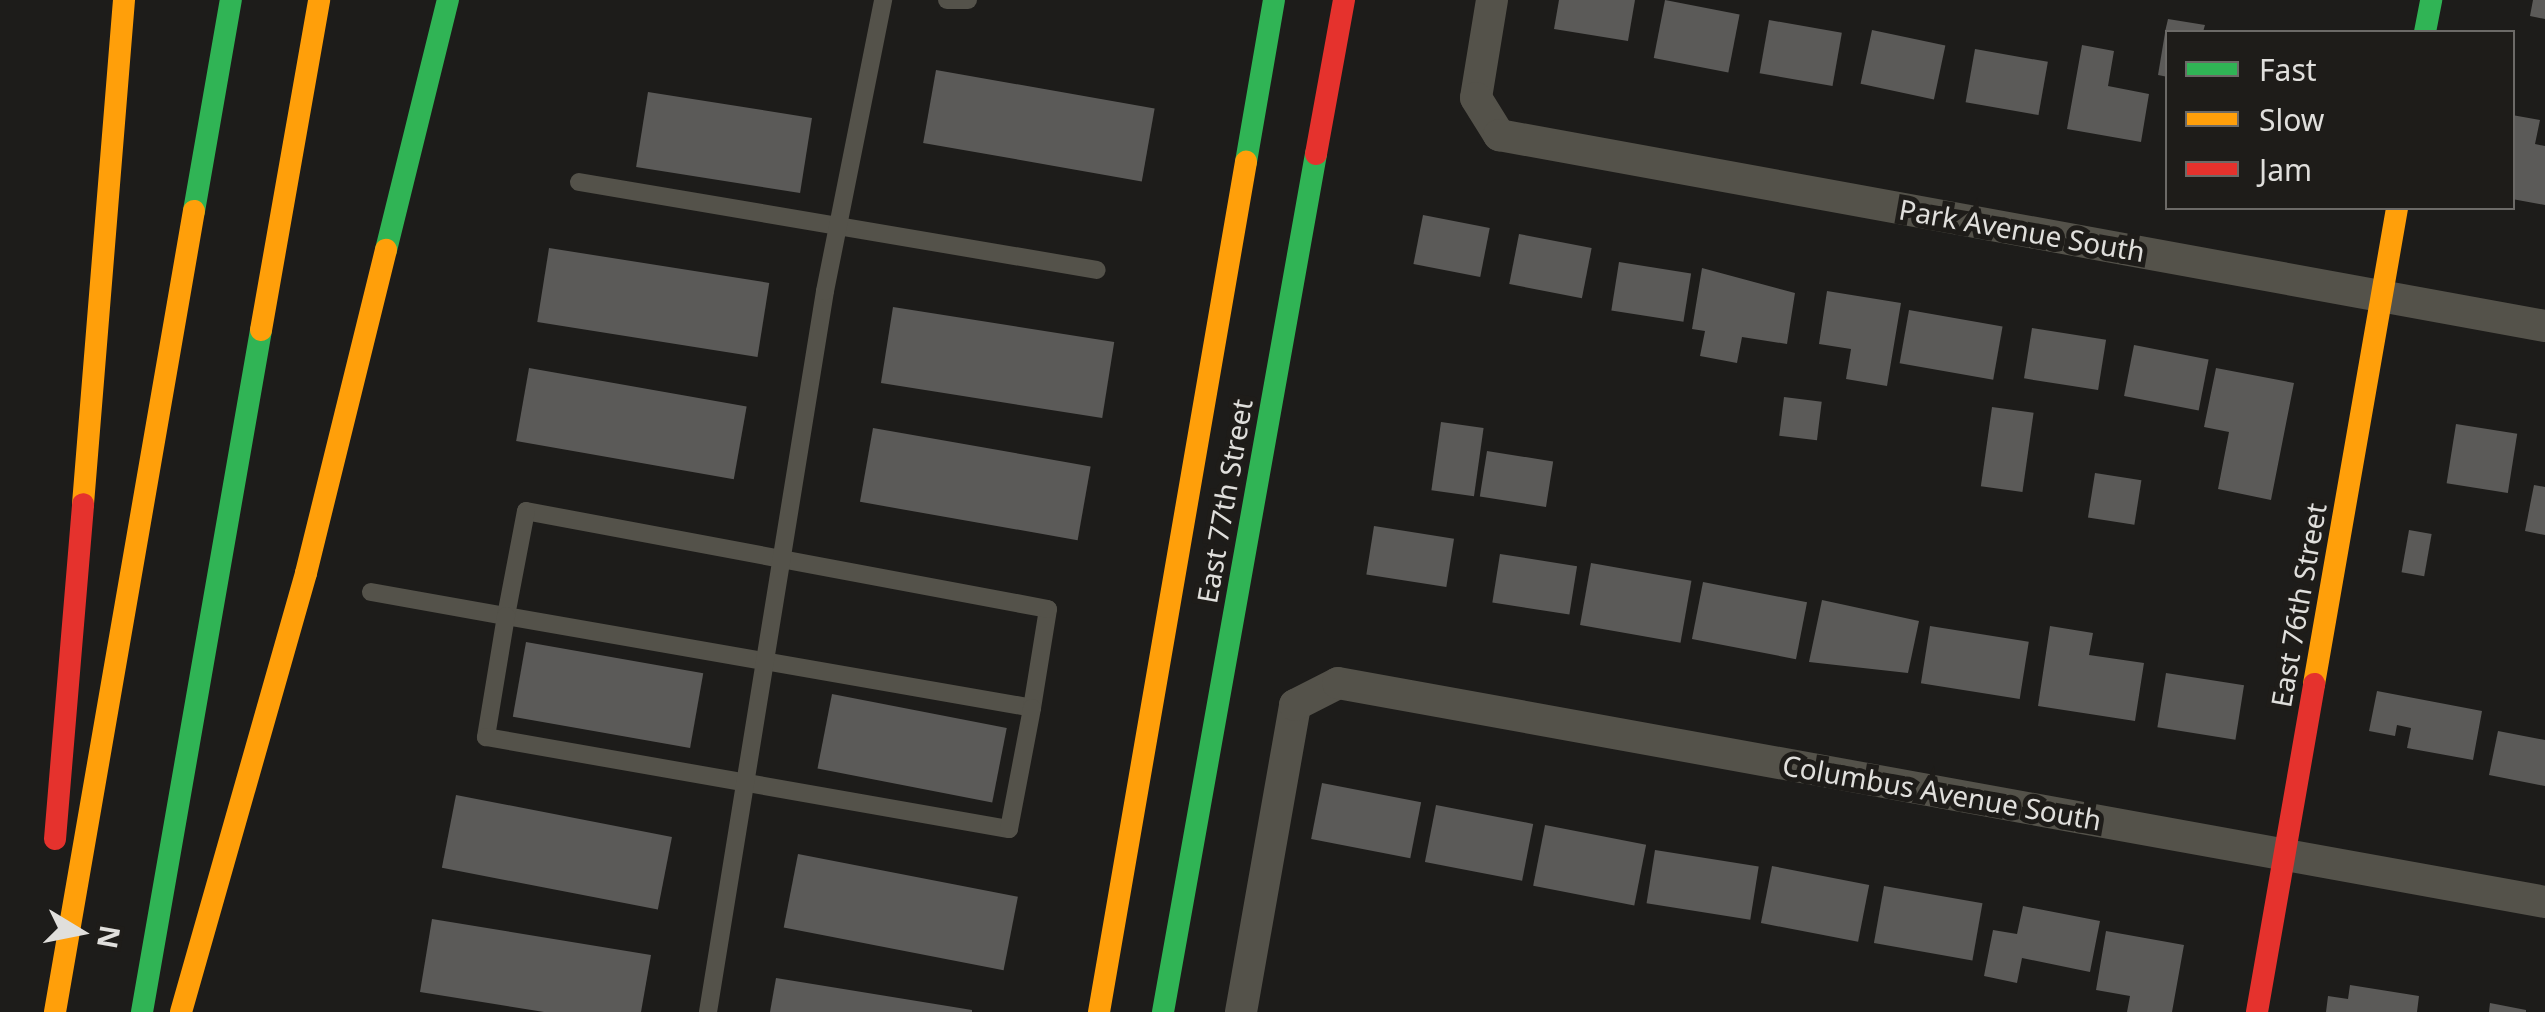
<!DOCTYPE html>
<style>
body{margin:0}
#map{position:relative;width:2545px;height:1012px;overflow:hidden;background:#1d1c1a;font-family:"Noto Sans",sans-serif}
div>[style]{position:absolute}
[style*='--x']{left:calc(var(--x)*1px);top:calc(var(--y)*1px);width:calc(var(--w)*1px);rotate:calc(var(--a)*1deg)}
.building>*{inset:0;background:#5b5a58;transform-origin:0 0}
.lane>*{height:18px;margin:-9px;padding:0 9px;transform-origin:9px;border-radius:9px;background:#54524a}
.street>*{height:32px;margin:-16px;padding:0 16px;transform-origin:16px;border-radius:16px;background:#54524a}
.fast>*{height:22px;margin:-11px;padding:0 11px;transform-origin:11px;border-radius:11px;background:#30b455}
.slow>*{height:22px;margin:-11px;padding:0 11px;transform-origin:11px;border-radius:11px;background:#ff9f0a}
.jam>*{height:22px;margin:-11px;padding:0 11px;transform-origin:11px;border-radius:11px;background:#e5322d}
span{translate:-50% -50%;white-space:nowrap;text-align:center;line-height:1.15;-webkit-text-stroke:10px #1e1c19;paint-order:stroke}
.street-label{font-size:28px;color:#e0dfdc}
.legend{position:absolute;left:2165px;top:30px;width:350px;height:180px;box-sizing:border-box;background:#1e1c19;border:2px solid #6c6a67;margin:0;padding:12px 18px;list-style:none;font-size:30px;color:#e0dfdc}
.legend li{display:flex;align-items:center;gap:20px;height:50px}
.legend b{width:50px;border:2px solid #6c6a67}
.north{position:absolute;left:30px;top:882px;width:100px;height:100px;-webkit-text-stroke:8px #1e1c19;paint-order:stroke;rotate:100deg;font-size:28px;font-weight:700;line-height:40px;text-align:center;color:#e0dfdc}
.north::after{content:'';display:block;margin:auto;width:35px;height:45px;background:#e0dfdc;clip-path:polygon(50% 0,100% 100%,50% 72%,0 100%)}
</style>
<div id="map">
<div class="building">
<div style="clip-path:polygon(1559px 0,1635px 0,1628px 41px,1554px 29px)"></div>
<div style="left:1665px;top:0;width:76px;height:59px;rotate:11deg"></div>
<div style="clip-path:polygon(2533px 0,2545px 0,2545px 19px,2530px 16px)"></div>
<div style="clip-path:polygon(2168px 19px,2205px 25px,2203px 32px,2165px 32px)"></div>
<div style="left:1769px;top:20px;width:74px;height:54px;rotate:10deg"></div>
<div style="left:1872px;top:30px;width:75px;height:55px;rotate:12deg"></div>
<div style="clip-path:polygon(2165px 33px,2168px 33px,2168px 77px,2158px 75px)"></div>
<div style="clip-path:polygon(2082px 45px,2114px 51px,2108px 86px,2149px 94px,2141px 142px,2067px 129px)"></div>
<div style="left:1975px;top:49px;width:74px;height:54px;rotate:10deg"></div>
<div style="left:936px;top:70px;width:222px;height:74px;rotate:10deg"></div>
<div style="left:648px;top:92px;width:166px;height:76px;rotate:9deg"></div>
<div style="clip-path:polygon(2512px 115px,2540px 120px,2535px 144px,2545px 146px,2545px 205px,2512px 199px)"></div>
<div style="left:1423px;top:215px;width:68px;height:50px;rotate:11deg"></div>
<div style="left:1519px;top:234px;width:74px;height:51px;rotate:11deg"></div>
<div style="left:549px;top:248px;width:223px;height:75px;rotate:9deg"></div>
<div style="left:1619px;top:262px;width:73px;height:49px;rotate:9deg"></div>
<div style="clip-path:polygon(1702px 268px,1795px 293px,1787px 344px,1742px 337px,1737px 363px,1700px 356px,1705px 331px,1692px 329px)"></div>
<div style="clip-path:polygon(1827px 291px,1901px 303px,1887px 386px,1846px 379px,1851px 349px,1819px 344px)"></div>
<div style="left:893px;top:307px;width:224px;height:77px;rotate:9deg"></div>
<div style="left:1909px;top:310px;width:95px;height:54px;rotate:10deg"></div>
<div style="left:2032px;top:328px;width:75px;height:51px;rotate:9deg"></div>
<div style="left:2134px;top:345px;width:76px;height:52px;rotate:11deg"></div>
<div style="left:529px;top:368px;width:221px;height:74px;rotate:10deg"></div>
<div style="clip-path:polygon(2216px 368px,2294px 383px,2271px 500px,2218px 489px,2229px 432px,2204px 427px)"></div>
<div style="left:1784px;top:397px;width:38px;height:39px;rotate:7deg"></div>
<div style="left:1992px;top:407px;width:42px;height:80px;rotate:8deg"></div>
<div style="left:1441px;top:422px;width:43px;height:69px;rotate:8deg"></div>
<div style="left:2456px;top:424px;width:62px;height:60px;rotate:9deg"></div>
<div style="left:873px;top:428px;width:221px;height:75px;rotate:10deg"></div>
<div style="left:1487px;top:451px;width:67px;height:46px;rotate:9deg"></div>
<div style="left:2095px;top:473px;width:47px;height:45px;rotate:9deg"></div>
<div style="clip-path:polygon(2534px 485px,2545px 487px,2545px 535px,2525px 531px)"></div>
<div style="left:1374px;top:526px;width:81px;height:49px;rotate:9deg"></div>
<div style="left:2409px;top:530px;width:23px;height:43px;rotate:10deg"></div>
<div style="left:1500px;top:554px;width:78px;height:49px;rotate:9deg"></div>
<div style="left:1591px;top:563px;width:102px;height:63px;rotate:10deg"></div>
<div style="left:1703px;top:582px;width:106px;height:58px;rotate:11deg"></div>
<div style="clip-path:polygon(1822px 600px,1919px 621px,1908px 673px,1809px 662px)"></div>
<div style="left:1930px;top:626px;width:100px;height:58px;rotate:9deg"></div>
<div style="clip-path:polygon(2050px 626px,2093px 633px,2089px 655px,2144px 663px,2135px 721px,2038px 706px)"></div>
<div style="left:526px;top:642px;width:180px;height:76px;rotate:10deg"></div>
<div style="left:2166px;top:673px;width:79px;height:55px;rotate:9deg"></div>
<div style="clip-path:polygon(2377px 691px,2482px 711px,2473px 760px,2407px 748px,2411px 728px,2397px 725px,2395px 736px,2369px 731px)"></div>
<div style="left:832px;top:694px;width:178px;height:76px;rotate:11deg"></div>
<div style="clip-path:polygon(2498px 731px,2545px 740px,2545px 786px,2489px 775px)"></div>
<div style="left:1322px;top:783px;width:101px;height:57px;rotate:11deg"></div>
<div style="left:456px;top:795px;width:220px;height:74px;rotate:11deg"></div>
<div style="left:1436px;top:805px;width:99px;height:58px;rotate:11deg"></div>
<div style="left:1545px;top:825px;width:103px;height:62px;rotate:11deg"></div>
<div style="left:1655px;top:850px;width:105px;height:54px;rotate:9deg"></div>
<div style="left:798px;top:854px;width:224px;height:75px;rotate:11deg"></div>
<div style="left:1772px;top:866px;width:99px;height:58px;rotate:11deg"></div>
<div style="left:1884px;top:886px;width:100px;height:58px;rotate:10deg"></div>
<div style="clip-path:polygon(2023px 906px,2100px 921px,2090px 972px,2022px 958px,2017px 983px,1984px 976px,1993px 930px,2017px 934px)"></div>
<div style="clip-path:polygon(432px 919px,651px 955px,641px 1012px,544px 1012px,420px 992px)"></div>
<div style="clip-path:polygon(2106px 931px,2184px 945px,2172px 1012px,2127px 1012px,2130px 996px,2096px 990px)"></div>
<div style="clip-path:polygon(776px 978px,972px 1010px,972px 1012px,770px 1012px)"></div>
<div style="clip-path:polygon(2350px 985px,2419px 996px,2417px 1012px,2326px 1012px,2328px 996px,2348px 999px)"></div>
<div style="clip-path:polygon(2490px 1003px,2526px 1010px,2526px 1012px,2489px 1012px)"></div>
</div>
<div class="lane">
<div style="--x:947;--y:0;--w:21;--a:0"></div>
<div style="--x:579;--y:182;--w:525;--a:9.64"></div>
<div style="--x:371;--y:592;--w:137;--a:10.1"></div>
<div style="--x:506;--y:616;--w:262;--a:9.9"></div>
<div style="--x:764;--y:661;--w:272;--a:9.9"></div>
<div style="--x:1032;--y:708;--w:100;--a:-80.8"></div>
<div style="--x:1048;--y:609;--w:531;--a:-169.37"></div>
<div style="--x:526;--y:511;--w:107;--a:100.8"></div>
<div style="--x:506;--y:616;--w:123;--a:99.4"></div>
<div style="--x:486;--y:737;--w:531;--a:9.98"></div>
<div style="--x:1009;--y:829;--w:123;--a:-79.2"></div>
<div style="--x:708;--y:1012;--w:730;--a:-80.78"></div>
<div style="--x:825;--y:291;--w:297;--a:-78.7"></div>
</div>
<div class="street">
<div style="--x:1492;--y:0;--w:99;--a:99.3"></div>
<div style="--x:1476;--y:98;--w:44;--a:58.1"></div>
<div style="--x:1499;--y:135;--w:1063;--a:10.35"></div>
<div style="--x:1241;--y:1012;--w:312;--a:-80"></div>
<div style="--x:1295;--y:705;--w:48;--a:-27.1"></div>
<div style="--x:1338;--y:683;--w:1227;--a:10.28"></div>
</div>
<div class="fast">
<div style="--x:2425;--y:32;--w:33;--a:-79"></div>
<div style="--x:1246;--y:162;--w:164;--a:-80.2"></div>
<div style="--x:194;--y:211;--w:214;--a:-80.1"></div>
<div style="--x:386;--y:250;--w:258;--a:-76.1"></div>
<div style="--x:142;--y:1012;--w:692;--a:-80.1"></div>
<div style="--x:1163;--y:1012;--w:872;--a:-79.89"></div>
</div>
<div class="slow">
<div style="--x:261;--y:330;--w:335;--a:-80"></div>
<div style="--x:83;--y:504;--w:506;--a:-85.35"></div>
<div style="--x:2314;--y:684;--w:483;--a:-80.1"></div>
<div style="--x:55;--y:1012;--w:813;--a:-80.16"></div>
<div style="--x:181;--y:1012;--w:456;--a:-74.1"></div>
<div style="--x:306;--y:573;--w:333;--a:-76.1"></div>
<div style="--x:1099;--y:1012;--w:863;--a:-80.19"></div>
</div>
<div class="jam">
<div style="--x:1316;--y:154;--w:157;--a:-79.7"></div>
<div style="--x:55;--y:839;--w:336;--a:-85.2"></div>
<div style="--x:2257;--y:1012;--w:333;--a:-80.1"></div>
</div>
<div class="street-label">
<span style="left:2022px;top:230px;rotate:10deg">Park Avenue South</span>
<span style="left:1224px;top:501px;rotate:-80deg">East 77th Street</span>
<span style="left:2298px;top:605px;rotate:-80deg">East 76th Street</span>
<span style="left:1942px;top:792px;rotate:10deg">Columbus Avenue South</span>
</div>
<ul class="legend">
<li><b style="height:12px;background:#30b455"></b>Fast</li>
<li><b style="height:12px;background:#ff9f0a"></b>Slow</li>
<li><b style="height:12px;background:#e5322d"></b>Jam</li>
</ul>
<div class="north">N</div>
</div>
